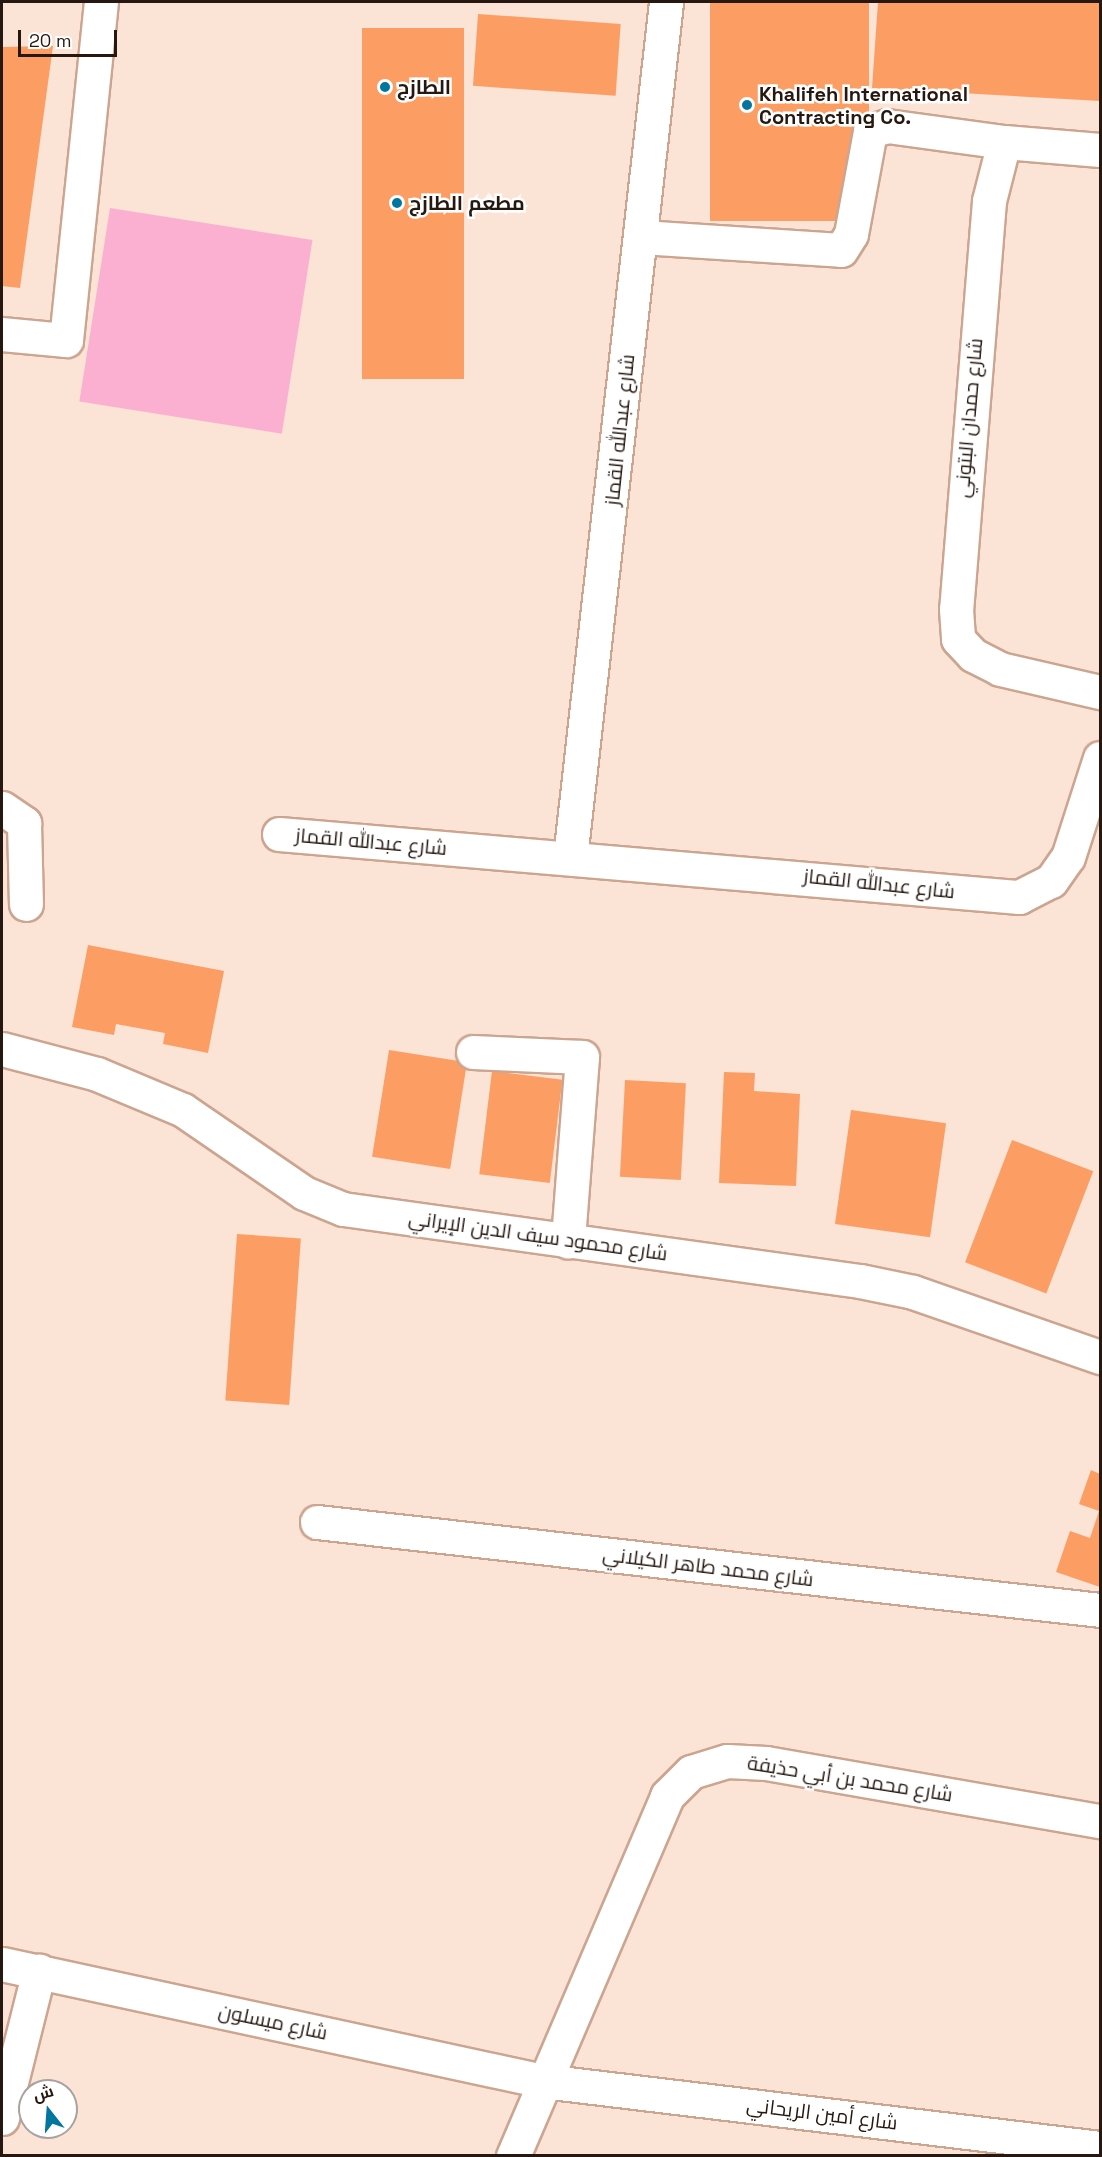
<!DOCTYPE html>
<meta charset="utf-8">
<style>
body{margin:0}
#map{position:relative;width:1102px;height:2157px;overflow:hidden;background:#fbe3d5;font-family:"Space Grotesk",Cairo,sans-serif}
div>[style]{position:absolute}
[style*='--x']{left:calc(var(--x)*1px);top:calc(var(--y)*1px);width:calc(var(--w)*1px);rotate:calc(var(--a)*1deg)}
.green>*{inset:0;background:#fcb0d1;transform-origin:0 0}
.building>*{inset:0;background:#fc9e64;transform-origin:0 0}
.roads{filter:drop-shadow(2px 0 #cba590) drop-shadow(-2px 0 #cba590) drop-shadow(0 2px #cba590) drop-shadow(0 -2px #cba590)}
.minor>*{height:33px;margin:-16.5px;padding:0 16.5px;transform-origin:16.5px;border-radius:16.5px;background:#fff}
.dots>*{width:16px;height:16px;translate:-50% -50%;box-sizing:border-box;border:3px solid #fff;border-radius:50%}
span{translate:-50% -50%;white-space:nowrap;text-align:center;line-height:1.15;-webkit-text-stroke:5px #fff;paint-order:stroke}
.poi-label{font-size:20px;color:#261810;font-weight:700}
.left{translate:0 -50%;text-align:left}
.street-label{font-size:20px;color:#261810}
.frame{position:absolute;inset:0;border:3px solid #261810;pointer-events:none}
.north{position:absolute;left:18px;top:2079px;width:60px;height:60px;box-sizing:border-box;background:#fff;border:2px solid #a8a39f;border-radius:50%;rotate:343deg;font-size:16px;font-weight:700;line-height:24px;text-align:center;color:#261810}
.north::after{content:'';display:block;margin:auto;width:21px;height:27px;background:#0177a0;clip-path:polygon(50% 0,100% 100%,50% 72%,0 100%)}
.scale{position:absolute;left:18px;top:30px;width:99px;height:27px;box-sizing:border-box;border:3px solid #261810;border-top:0;padding-left:8px;font-size:18px;line-height:21px;white-space:nowrap;color:#261810;-webkit-text-stroke:4px #fff;paint-order:stroke}
</style>
<div id="map">
<div class="green">
<div style="left:110px;top:208px;width:205px;height:196px;rotate:9deg"></div>
</div>
<div class="building">
<div style="left:710px;top:2px;width:159px;height:219px"></div>
<div style="clip-path:polygon(878px 2px,1100px 2px,1100px 101px,872px 88px)"></div>
<div style="left:478px;top:14px;width:143px;height:72px;rotate:4deg"></div>
<div style="left:362px;top:28px;width:102px;height:351px"></div>
<div style="clip-path:polygon(53px 46px,20px 288px,2px 286px,2px 47px)"></div>
<div style="clip-path:polygon(88px 945px,224px 971px,208px 1053px,163px 1044px,165px 1033px,116px 1024px,114px 1035px,72px 1027px)"></div>
<div style="left:389px;top:1050px;width:79px;height:108px;rotate:9deg"></div>
<div style="left:492px;top:1071px;width:71px;height:104px;rotate:7deg"></div>
<div style="clip-path:polygon(724px 1072px,755px 1073px,754px 1091px,800px 1094px,796px 1186px,719px 1183px)"></div>
<div style="left:625px;top:1080px;width:61px;height:97px;rotate:3deg"></div>
<div style="left:851px;top:1110px;width:96px;height:115px;rotate:8deg"></div>
<div style="left:1012px;top:1140px;width:87px;height:131px;rotate:21deg"></div>
<div style="left:237px;top:1234px;width:64px;height:167px;rotate:4deg"></div>
<div style="clip-path:polygon(1091px 1470px,1100px 1474px,1100px 1587px,1056px 1572px,1070px 1531px,1090px 1538px,1099px 1511px,1079px 1504px)"></div>
</div>
<div class="roads">
<div class="minor">
<div style="--x:1100;--y:150;--w:96;--a:-175.2"></div>
<div style="--x:1004;--y:142;--w:61;--a:104.3"></div>
<div style="--x:989;--y:201;--w:409;--a:94.6"></div>
<div style="--x:956;--y:609;--w:30;--a:86"></div>
<div style="--x:958;--y:639;--w:22;--a:47"></div>
<div style="--x:973;--y:655;--w:30;--a:27"></div>
<div style="--x:1000;--y:669;--w:103;--a:13"></div>
<div style="--x:641;--y:237;--w:200;--a:3.7"></div>
<div style="--x:841;--y:250;--w:19;--a:-58"></div>
<div style="--x:851;--y:234;--w:105;--a:-79.5"></div>
<div style="--x:870;--y:131;--w:18;--a:-16"></div>
<div style="--x:887;--y:126;--w:118;--a:7.8"></div>
<div style="--x:2;--y:334;--w:64;--a:5.4"></div>
<div style="--x:66;--y:340;--w:340;--a:-84.1"></div>
<div style="--x:2;--y:808;--w:27;--a:34"></div>
<div style="--x:24;--y:823;--w:81;--a:88.6"></div>
<div style="--x:279;--y:834;--w:743;--a:4.87"></div>
<div style="--x:1019;--y:897;--w:36;--a:-27"></div>
<div style="--x:1051;--y:881;--w:29;--a:-55"></div>
<div style="--x:1068;--y:857;--w:104;--a:-72.1"></div>
<div style="--x:570;--y:858;--w:861;--a:-83.6"></div>
<div style="--x:2;--y:1049;--w:98;--a:14.7"></div>
<div style="--x:97;--y:1074;--w:93;--a:22.7"></div>
<div style="--x:183;--y:1110;--w:147;--a:34.4"></div>
<div style="--x:304;--y:1193;--w:42;--a:22.3"></div>
<div style="--x:343;--y:1209;--w:522;--a:7.93"></div>
<div style="--x:860;--y:1281;--w:54;--a:11.7"></div>
<div style="--x:913;--y:1292;--w:198;--a:19.2"></div>
<div style="--x:473;--y:1052;--w:109;--a:2.6"></div>
<div style="--x:582;--y:1057;--w:185;--a:94.4"></div>
<div style="--x:317;--y:1522;--w:788;--a:6.41"></div>
<div style="--x:2;--y:1964;--w:554;--a:12.2"></div>
<div style="--x:543;--y:2081;--w:561;--a:6.86"></div>
<div style="--x:2;--y:2118;--w:152;--a:-75.9"></div>
<div style="--x:513;--y:2156;--w:392;--a:-66.8"></div>
<div style="--x:667;--y:1796;--w:34;--a:-45"></div>
<div style="--x:691;--y:1772;--w:38;--a:-17"></div>
<div style="--x:727;--y:1761;--w:39;--a:3"></div>
<div style="--x:766;--y:1763;--w:339;--a:9.9"></div>
</div>
</div>
<div class="dots">
<div style="left:385px;top:87px;background:#0177a0"></div>
<div style="left:747px;top:105px;background:#0177a0"></div>
<div style="left:397px;top:203px;background:#0177a0"></div>
</div>
<div class="poi-label">
<span class="left" style="left:397px;top:87px">الطازج</span>
<span class="left" style="left:759px;top:106px">Khalifeh International<br>Contracting Co.</span>
<span class="left" style="left:409px;top:203px">مطعم الطازج</span>
</div>
<div class="street-label">
<span style="left:969px;top:418px;rotate:-85deg">شارع حمدان البتوني</span>
<span style="left:620px;top:430px;rotate:-84deg">شارع عبدالله القماز</span>
<span style="left:371px;top:842px;rotate:5deg">شارع عبدالله القماز</span>
<span style="left:879px;top:884px;rotate:6deg">شارع عبدالله القماز</span>
<span style="left:538px;top:1236px;rotate:8deg">شارع محمود سيف الدين الإيراني</span>
<span style="left:708px;top:1567px;rotate:7deg">شارع محمد طاهر الكيلاني</span>
<span style="left:850px;top:1779px;rotate:9deg">شارع محمد بن أبي حذيفة</span>
<span style="left:273px;top:2022px;rotate:12deg">شارع ميسلون</span>
<span style="left:822px;top:2114px;rotate:7deg">شارع أمين الريحاني</span>
</div>
<div class="frame"></div>
<div class="north">ش</div>
<div class="scale">20 m</div>
</div>
